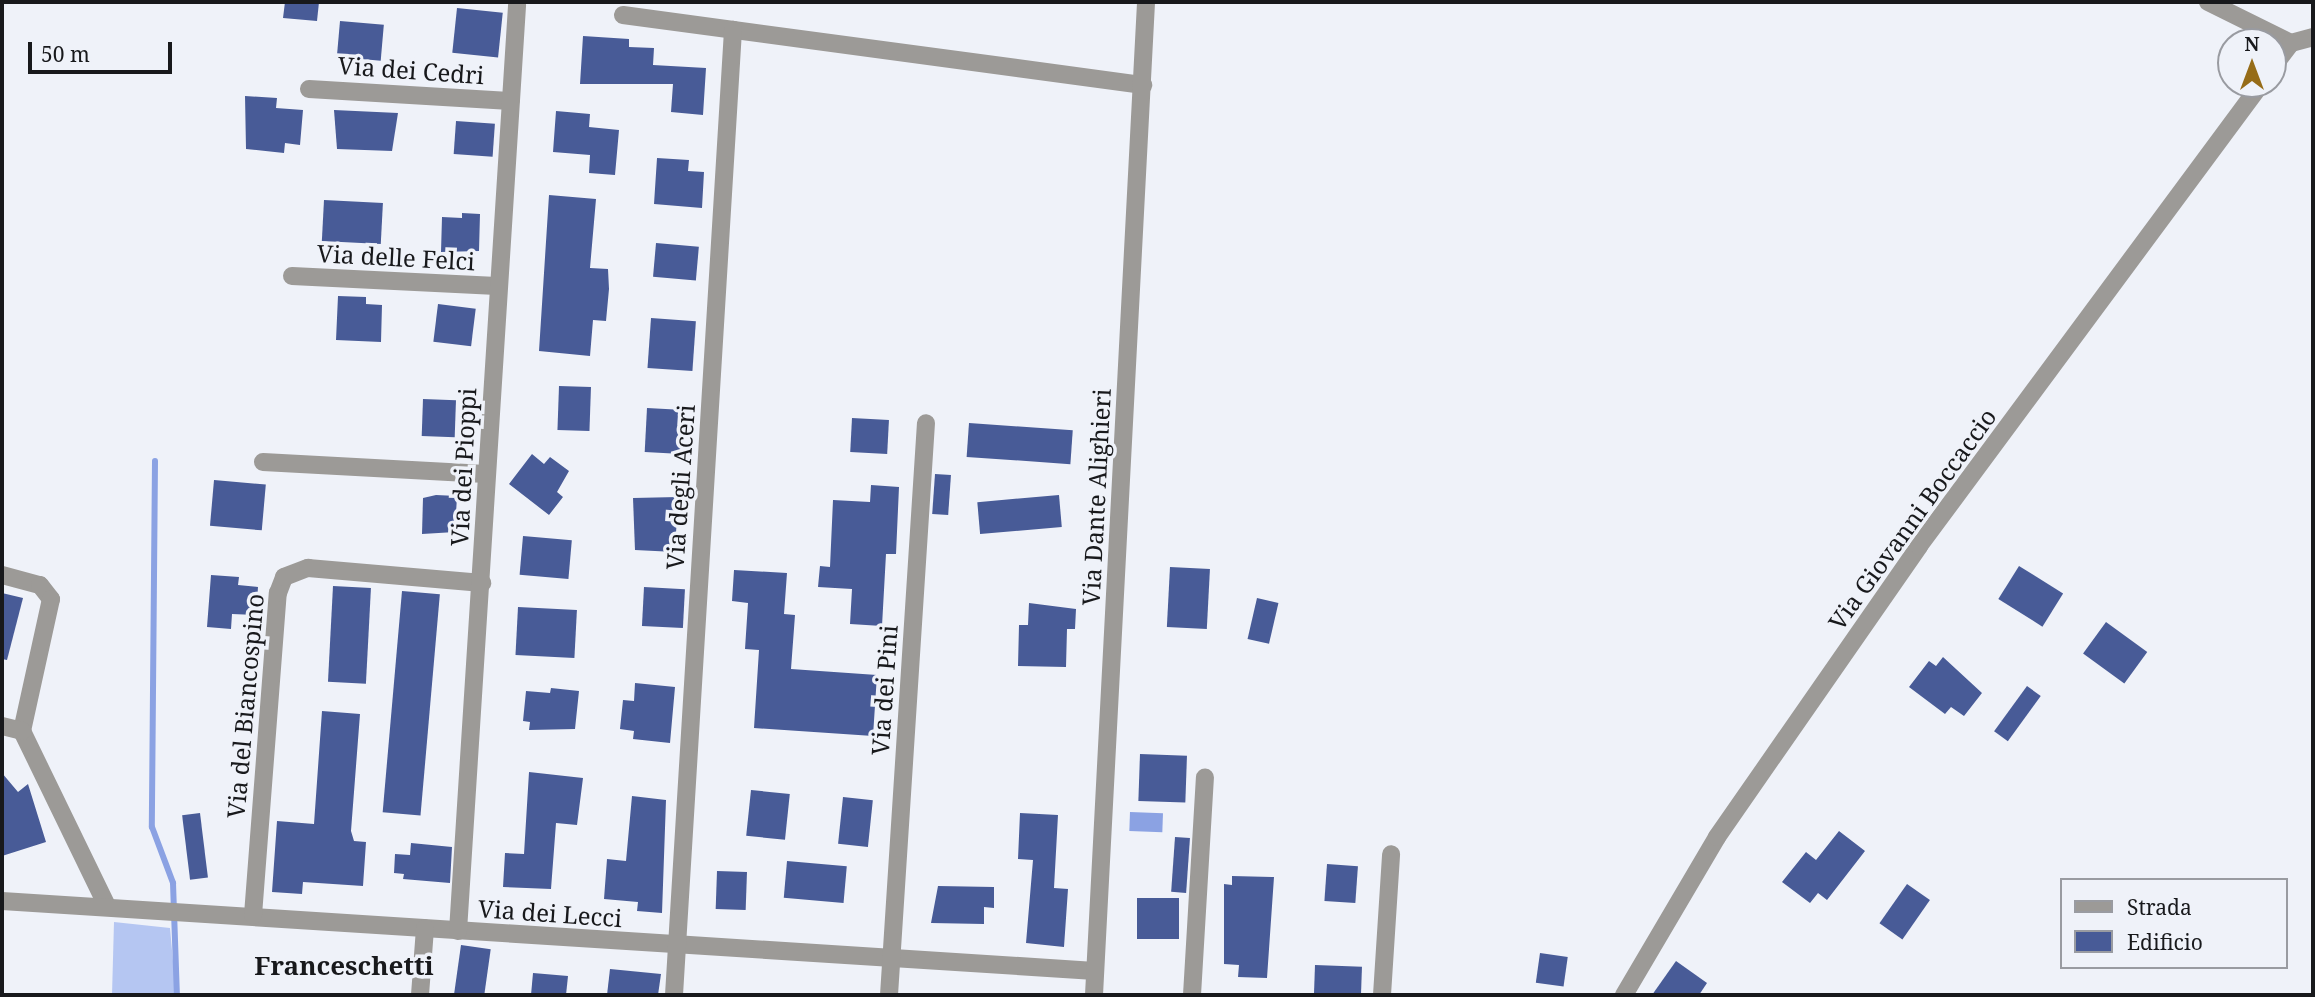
<!DOCTYPE html>
<style>
body{margin:0}
#map{position:relative;width:2315px;height:997px;overflow:hidden;background:#eff2f9;font-family:"Noto Serif",serif}
div>[style]{position:absolute}
[style*='--x']{left:calc(var(--x)*1px);top:calc(var(--y)*1px);width:calc(var(--w)*1px);rotate:calc(var(--a)*1deg)}
.green>*{inset:0;background:#b5c6f2}
.water>*{inset:0;background:#8ba2e3;transform-origin:0 0}
.stream>*{height:6px;margin:-3px;padding:0 3px;transform-origin:3px;border-radius:3px;background:#8ba2e3}
.building>*{inset:0;background:#485b97;transform-origin:0 0}
.minor>*{height:18px;margin:-9px;padding:0 9px;transform-origin:9px;border-radius:9px;background:#9c9a97}
span{translate:-50% -50%;white-space:nowrap;text-align:center;line-height:1.15;-webkit-text-stroke:7px #eff2f9;paint-order:stroke}
.street-label{font-size:24px;color:#18191c}
.neighbourhood-label{font-size:26px;color:#18191c;font-weight:700}
.frame{position:absolute;inset:0;border:4px solid #18191c;pointer-events:none}
.legend{position:absolute;left:2060px;top:878px;width:228px;height:91px;box-sizing:border-box;background:#eff2f9;border:2px solid #999ba1;margin:0;padding:9px 12px;list-style:none;font-size:21px;color:#18191c}
.legend li{display:flex;align-items:center;gap:14px;height:35px}
.legend b{width:35px;border:2px solid #999ba1}
.north{position:absolute;left:2217px;top:28px;width:70px;height:70px;box-sizing:border-box;background:#eff2f9;border:2px solid #999ba1;border-radius:50%;rotate:0deg;font-size:19px;font-weight:700;line-height:28px;text-align:center;color:#18191c}
.north::after{content:'';display:block;margin:auto;width:24px;height:32px;background:#966c18;clip-path:polygon(50% 0,100% 100%,50% 72%,0 100%)}
.scale{position:absolute;left:28px;top:42px;width:144px;height:32px;box-sizing:border-box;border:4px solid #18191c;border-top:0;padding-left:9px;font-size:21px;line-height:24px;white-space:nowrap;color:#18191c;-webkit-text-stroke:5px #eff2f9;paint-order:stroke}
</style>
<div id="map">
<div class="green">
<div style="clip-path:polygon(114px 922px,170px 928px,176px 995px,112px 995px)"></div>
</div>
<div class="water">
<div style="left:1130px;top:812px;width:33px;height:19px;rotate:2deg"></div>
</div>
<div class="stream">
<div style="--x:155;--y:461;--w:366;--a:90.5"></div>
<div style="--x:152;--y:827;--w:60;--a:69.4"></div>
<div style="--x:173;--y:883;--w:112;--a:88"></div>
</div>
<div class="building">
<div style="clip-path:polygon(285px 2px,319px 2px,317px 21px,283px 18px)"></div>
<div style="left:457px;top:8px;width:46px;height:45px;rotate:6deg"></div>
<div style="left:340px;top:21px;width:44px;height:36px;rotate:5deg"></div>
<div style="clip-path:polygon(583px 36px,629px 39px,629px 47px,654px 48px,653px 65px,706px 68px,703px 115px,671px 112px,673px 84px,580px 84px)"></div>
<div style="clip-path:polygon(245px 96px,277px 98px,276px 108px,303px 110px,300px 145px,285px 143px,284px 153px,246px 149px)"></div>
<div style="clip-path:polygon(334px 110px,398px 113px,392px 151px,337px 149px)"></div>
<div style="clip-path:polygon(556px 111px,590px 114px,589px 127px,619px 130px,615px 175px,589px 173px,590px 155px,553px 152px)"></div>
<div style="left:456px;top:121px;width:39px;height:33px;rotate:4deg"></div>
<div style="clip-path:polygon(657px 158px,689px 160px,688px 171px,704px 172px,702px 208px,654px 204px)"></div>
<div style="clip-path:polygon(549px 195px,596px 199px,590px 268px,608px 269px,609px 289px,606px 321px,593px 320px,590px 356px,539px 351px)"></div>
<div style="left:324px;top:200px;width:59px;height:41px;rotate:3deg"></div>
<div style="clip-path:polygon(462px 213px,480px 214px,479px 251px,441px 252px,442px 217px,462px 218px)"></div>
<div style="left:656px;top:243px;width:43px;height:34px;rotate:5deg"></div>
<div style="clip-path:polygon(338px 296px,366px 297px,366px 304px,382px 305px,381px 342px,336px 340px)"></div>
<div style="left:438px;top:304px;width:38px;height:38px;rotate:7deg"></div>
<div style="left:651px;top:318px;width:45px;height:50px;rotate:4deg"></div>
<div style="left:559px;top:386px;width:32px;height:44px;rotate:2deg"></div>
<div style="left:423px;top:399px;width:33px;height:37px;rotate:2deg"></div>
<div style="left:647px;top:408px;width:37px;height:44px;rotate:3deg"></div>
<div style="left:852px;top:418px;width:37px;height:34px;rotate:3deg"></div>
<div style="left:969px;top:423px;width:104px;height:34px;rotate:4deg"></div>
<div style="clip-path:polygon(532px 454px,544px 464px,550px 457px,569px 471px,557px 492px,563px 497px,549px 515px,509px 484px)"></div>
<div style="left:935px;top:474px;width:16px;height:40px;rotate:4deg"></div>
<div style="left:214px;top:480px;width:52px;height:46px;rotate:5deg"></div>
<div style="clip-path:polygon(871px 485px,899px 487px,896px 554px,886px 554px,882px 626px,850px 624px,852px 589px,818px 587px,820px 566px,830px 567px,833px 500px,870px 502px)"></div>
<div style="clip-path:polygon(436px 495px,457px 496px,455px 532px,422px 534px,423px 498px)"></div>
<div style="left:1059px;top:495px;width:32px;height:82px;rotate:85deg"></div>
<div style="clip-path:polygon(678px 497px,675px 552px,635px 550px,633px 498px)"></div>
<div style="left:523px;top:536px;width:49px;height:39px;rotate:5deg"></div>
<div style="left:2019px;top:566px;width:52px;height:39px;rotate:32deg"></div>
<div style="left:1170px;top:567px;width:40px;height:60px;rotate:3deg"></div>
<div style="clip-path:polygon(734px 570px,787px 573px,784px 614px,795px 615px,791px 669px,877px 675px,873px 736px,754px 728px,759px 650px,745px 649px,748px 603px,732px 601px)"></div>
<div style="clip-path:polygon(211px 575px,239px 577px,238px 585px,258px 587px,256px 615px,232px 614px,231px 629px,207px 627px)"></div>
<div style="left:333px;top:586px;width:38px;height:96px;rotate:3deg"></div>
<div style="left:644px;top:587px;width:41px;height:39px;rotate:3deg"></div>
<div style="left:402px;top:591px;width:38px;height:222px;rotate:5deg"></div>
<div style="clip-path:polygon(2px 593px,23px 598px,7px 660px,2px 659px)"></div>
<div style="left:1257px;top:598px;width:22px;height:42px;rotate:13deg"></div>
<div style="clip-path:polygon(1029px 603px,1076px 609px,1075px 629px,1067px 629px,1066px 667px,1018px 666px,1019px 625px,1028px 625px)"></div>
<div style="left:518px;top:607px;width:59px;height:48px;rotate:3deg"></div>
<div style="left:2106px;top:622px;width:51px;height:39px;rotate:36deg"></div>
<div style="clip-path:polygon(1943px 657px,1982px 693px,1964px 716px,1951px 707px,1945px 714px,1909px 687px,1929px 661px,1936px 666px)"></div>
<div style="clip-path:polygon(635px 683px,675px 687px,670px 743px,633px 739px,634px 731px,620px 729px,623px 700px,634px 701px)"></div>
<div style="left:2027px;top:686px;width:17px;height:56px;rotate:36deg"></div>
<div style="clip-path:polygon(551px 688px,579px 691px,575px 729px,529px 730px,530px 722px,523px 721px,526px 691px,550px 693px)"></div>
<div style="clip-path:polygon(322px 711px,360px 714px,351px 831px,354px 841px,366px 842px,363px 886px,303px 882px,302px 894px,272px 892px,277px 821px,314px 824px)"></div>
<div style="left:1140px;top:754px;width:47px;height:47px;rotate:2deg"></div>
<div style="clip-path:polygon(529px 772px,583px 778px,577px 825px,556px 823px,551px 889px,503px 887px,505px 853px,524px 854px)"></div>
<div style="clip-path:polygon(2px 773px,18px 792px,28px 784px,46px 842px,2px 856px)"></div>
<div style="left:751px;top:790px;width:39px;height:46px;rotate:6deg"></div>
<div style="clip-path:polygon(632px 796px,666px 800px,662px 913px,637px 911px,638px 902px,604px 899px,607px 859px,626px 861px)"></div>
<div style="left:843px;top:797px;width:30px;height:47px;rotate:6deg"></div>
<div style="left:200px;top:813px;width:65px;height:18px;rotate:83deg"></div>
<div style="clip-path:polygon(1020px 813px,1058px 815px,1054px 888px,1068px 889px,1064px 947px,1026px 943px,1033px 860px,1018px 859px)"></div>
<div style="clip-path:polygon(1839px 831px,1865px 851px,1827px 900px,1818px 893px,1810px 903px,1782px 882px,1806px 852px,1816px 860px)"></div>
<div style="left:1175px;top:837px;width:15px;height:55px;rotate:4deg"></div>
<div style="clip-path:polygon(411px 843px,452px 847px,450px 883px,403px 879px,404px 874px,394px 873px,395px 854px,410px 855px)"></div>
<div style="left:787px;top:861px;width:60px;height:37px;rotate:5deg"></div>
<div style="left:1327px;top:864px;width:31px;height:37px;rotate:4deg"></div>
<div style="left:717px;top:871px;width:30px;height:38px;rotate:2deg"></div>
<div style="clip-path:polygon(1232px 876px,1274px 877px,1267px 978px,1238px 977px,1239px 965px,1224px 964px,1224px 884px,1232px 885px)"></div>
<div style="left:1907px;top:884px;width:28px;height:48px;rotate:35deg"></div>
<div style="clip-path:polygon(938px 886px,994px 887px,994px 908px,984px 907px,984px 924px,931px 923px)"></div>
<div style="left:1137px;top:898px;width:42px;height:41px"></div>
<div style="left:461px;top:945px;width:30px;height:50px;rotate:8deg"></div>
<div style="left:1540px;top:953px;width:28px;height:30px;rotate:8deg"></div>
<div style="clip-path:polygon(1676px 961px,1707px 983px,1699px 995px,1652px 995px)"></div>
<div style="left:1315px;top:965px;width:47px;height:30px;rotate:2deg"></div>
<div style="clip-path:polygon(610px 969px,661px 974px,658px 995px,607px 995px)"></div>
<div style="clip-path:polygon(533px 973px,568px 976px,566px 995px,531px 995px)"></div>
</div>
<div class="minor">
<div style="--x:2208;--y:2;--w:93;--a:26.3"></div>
<div style="--x:2291;--y:43;--w:30;--a:127"></div>
<div style="--x:623;--y:15;--w:525;--a:7.67"></div>
<div style="--x:2291;--y:43;--w:23;--a:-15"></div>
<div style="--x:309;--y:89;--w:202;--a:3.4"></div>
<div style="--x:292;--y:276;--w:205;--a:2.8"></div>
<div style="--x:263;--y:462;--w:223;--a:3.1"></div>
<div style="--x:2;--y:575;--w:39;--a:15"></div>
<div style="--x:40;--y:585;--w:18;--a:52"></div>
<div style="--x:51;--y:599;--w:135;--a:102.4"></div>
<div style="--x:22;--y:731;--w:192;--a:64.1"></div>
<div style="--x:2;--y:726;--w:21;--a:14"></div>
<div style="--x:2;--y:901;--w:1095;--a:3.66"></div>
<div style="--x:253;--y:915;--w:323;--a:-85.6"></div>
<div style="--x:278;--y:593;--w:17;--a:-69"></div>
<div style="--x:284;--y:577;--w:26;--a:-21"></div>
<div style="--x:308;--y:568;--w:175;--a:4.9"></div>
<div style="--x:458;--y:931;--w:928;--a:-86.35"></div>
<div style="--x:420;--y:995;--w:67;--a:-85.7"></div>
<div style="--x:674;--y:995;--w:967;--a:-86.5"></div>
<div style="--x:889;--y:995;--w:573;--a:-86.3"></div>
<div style="--x:1094;--y:995;--w:994;--a:-87"></div>
<div style="--x:1192;--y:995;--w:218;--a:-86.6"></div>
<div style="--x:1382;--y:995;--w:141;--a:-86.3"></div>
<div style="--x:1624;--y:995;--w:183;--a:-59.5"></div>
<div style="--x:1717;--y:837;--w:354;--a:-55.2"></div>
<div style="--x:1919;--y:546;--w:575;--a:-53.49"></div>
</div>
<div class="street-label">
<span style="left:411px;top:70px;rotate:4deg">Via dei Cedri</span>
<span style="left:396px;top:257px;rotate:3deg">Via delle Felci</span>
<span style="left:463px;top:467px;rotate:-87deg">Via dei Pioppi</span>
<span style="left:680px;top:487px;rotate:-86deg">Via degli Aceri</span>
<span style="left:1096px;top:497px;rotate:-87deg">Via Dante Alighieri</span>
<span style="left:1912px;top:519px;rotate:-54deg">Via Giovanni Boccaccio</span>
<span style="left:884px;top:690px;rotate:-86deg">Via dei Pini</span>
<span style="left:245px;top:706px;rotate:-85deg">Via del Biancospino</span>
<span style="left:550px;top:913px;rotate:4deg">Via dei Lecci</span>
</div>
<div class="neighbourhood-label">
<span style="left:344px;top:966px">Franceschetti</span>
</div>
<div class="frame"></div>
<ul class="legend">
<li><b style="height:9px;background:#9c9a97"></b>Strada</li>
<li><b style="height:19px;background:#485b97"></b>Edificio</li>
</ul>
<div class="north">N</div>
<div class="scale">50 m</div>
</div>
